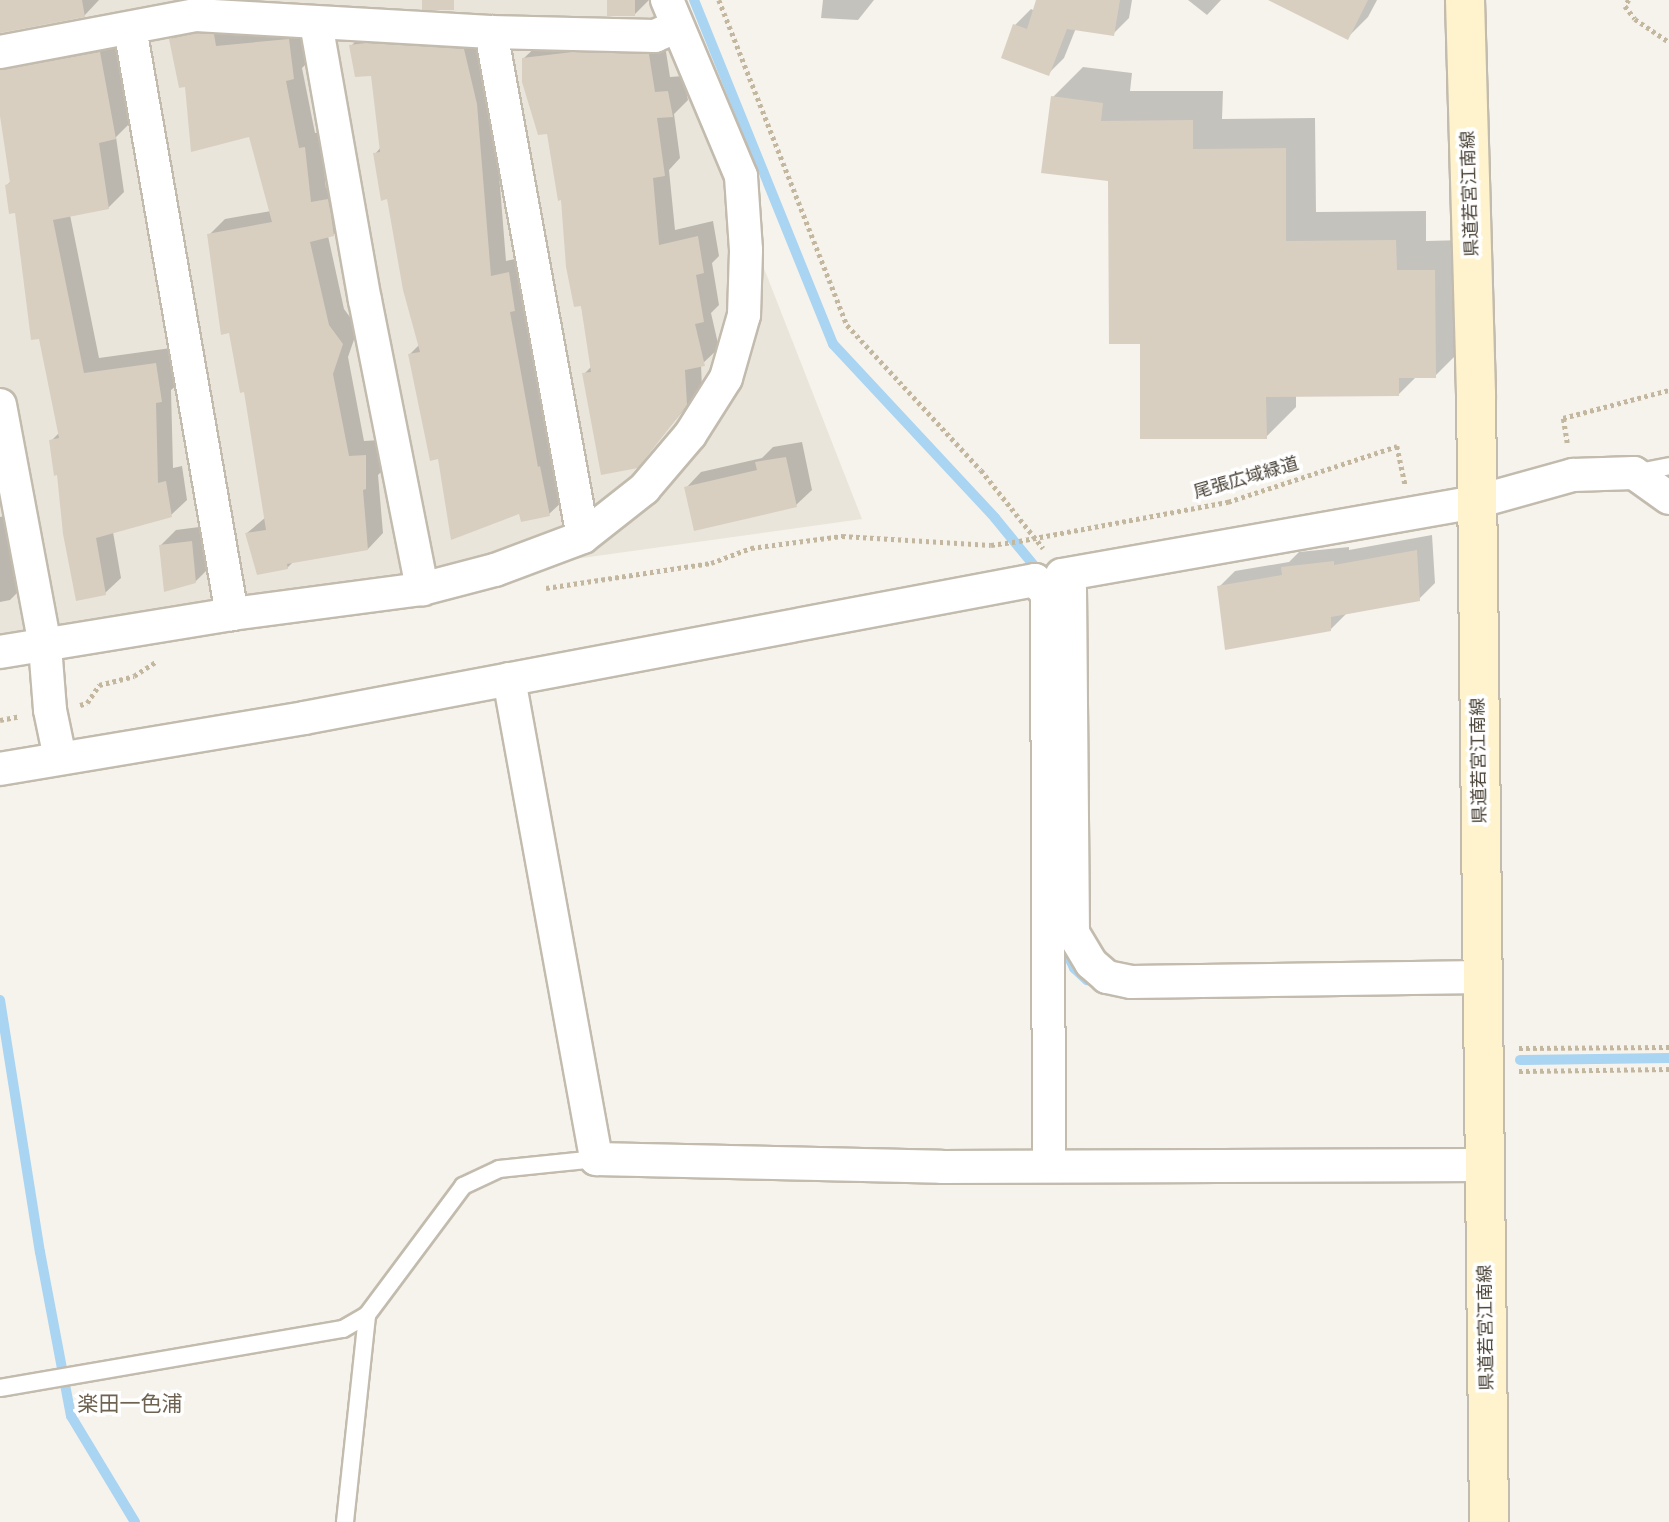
<!DOCTYPE html>
<meta charset="utf-8">
<style>
body{margin:0}
#map{position:relative;width:1669px;height:1522px;overflow:hidden;background:#f6f3ec;font-family:"Archivo Narrow","Noto Sans JP",sans-serif}
div>[style]{position:absolute}
[style*='--x']{left:calc(var(--x)*1px);top:calc(var(--y)*1px);width:calc(var(--w)*1px);rotate:calc(var(--a)*1deg)}
.residential>*{inset:0;background:#eae5da}
.shadow>*{inset:0;background:#0003}
.stream>*{height:10px;margin:-5px;padding:0 5px;transform-origin:5px;border-radius:5px;background:#a9d4f2}
.building>*{inset:0;background:#d8cfc1;transform-origin:0 0}
.path>*{height:4.5px;margin-top:-2.25px;transform-origin:0;background:repeating-linear-gradient(90deg,#c4b79f 0 3.5px,transparent 0 7px)}
.roads{filter:drop-shadow(2px 0 #c2bbae) drop-shadow(-2px 0 #c2bbae) drop-shadow(0 2px #c2bbae) drop-shadow(0 -2px #c2bbae)}
.lane>*{height:16px;margin:-8px;padding:0 8px;transform-origin:8px;border-radius:8px;background:#fff}
.street>*{height:32px;margin:-16px;padding:0 16px;transform-origin:16px;border-radius:16px;background:#fff}
.secondary>*{height:38px;margin:-19px;padding:0 19px;transform-origin:19px;border-radius:19px;background:#fff3cd}
span{translate:-50% -50%;white-space:nowrap;text-align:center;line-height:1.15;-webkit-text-stroke:7px #fff;paint-order:stroke}
.street-label{font-size:18px;color:#4b4439}
.quarter-label{font-size:21px;color:#6e6250}
</style>
<div id="map">
<div class="residential">
<div style="clip-path:polygon(0 0,659px 0,862px 519px,0 639px)"></div>
</div>
<div class="shadow">
<div style="clip-path:polygon(0 0,99px 0,84px 16px,0 32px)"></div>
<div style="clip-path:polygon(609px 0,649px 0,634px 15px)"></div>
<div style="clip-path:polygon(823px 0,874px 0,858px 20px,821px 18px)"></div>
<div style="clip-path:polygon(1038px 0,1132px 0,1129px 18px,1113px 34px,1076px 28px,1064px 58px,1048px 74px,1015px 25px,1031px 9px,1035px 11px)"></div>
<div style="clip-path:polygon(1188px 0,1221px 0,1207px 15px)"></div>
<div style="clip-path:polygon(1269px 0,1377px 0,1368px 17px,1347px 38px)"></div>
<div style="clip-path:polygon(187px 24px,304px 24px,309px 61px,302px 68px,315px 133px,320px 132px,326px 188px,344px 184px,349px 219px,333px 235px,328px 236px,344px 309px,358px 328px,348px 357px,364px 441px,381px 440px,381px 472px,378px 475px,383px 533px,368px 549px,294px 561px,287px 568px,247px 533px,266px 517px,246px 390px,209px 235px,225px 219px,271px 211px,250px 135px,186px 85px,171px 39px)"></div>
<div style="clip-path:polygon(367px 30px,479px 34px,492px 87px,506px 261px,524px 257px,565px 499px,549px 514px,521px 511px,439px 456px,410px 354px,419px 345px,389px 197px,375px 154px,381px 147px,372px 74px,351px 46px)"></div>
<div style="clip-path:polygon(115px 37px,131px 122px,116px 137px,124px 192px,108px 208px,70px 215px,99px 358px,171px 348px,177px 385px,171px 390px,173px 468px,182px 466px,187px 500px,171px 515px,113px 532px,121px 578px,105px 593px,59px 473px,51px 441px,60px 432px,16px 211px,7px 185px,12px 180px,0 105px,0 45px)"></div>
<div style="clip-path:polygon(664px 39px,670px 77px,683px 76px,688px 100px,674px 114px,680px 158px,669px 170px,675px 230px,713px 221px,719px 256px,712px 263px,719px 305px,711px 313px,719px 348px,701px 365px,702px 388px,637px 466px,584px 374px,592px 366px,562px 197px,548px 132px,524px 58px,540px 43px)"></div>
<div style="clip-path:polygon(1083px 67px,1132px 73px,1130px 91px,1223px 91px,1222px 119px,1315px 118px,1316px 212px,1426px 211px,1426px 241px,1465px 240px,1465px 346px,1435px 376px,1417px 376px,1399px 394px,1296px 395px,1296px 407px,1266px 437px,1141px 342px,1109px 180px,1053px 97px)"></div>
<div style="clip-path:polygon(802px 442px,812px 490px,796px 505px,686px 488px,701px 472px,762px 458px,773px 447px)"></div>
<div style="clip-path:polygon(9px 515px,26px 584px,10px 600px,0 602px,0 517px)"></div>
<div style="clip-path:polygon(207px 526px,211px 566px,195px 582px,160px 546px,176px 530px)"></div>
<div style="clip-path:polygon(1432px 535px,1435px 583px,1419px 599px,1346px 614px,1330px 630px,1219px 587px,1235px 571px,1289px 562px,1299px 552px,1349px 547px,1349px 550px)"></div>
</div>
<div class="stream">
<div style="--x:694;--y:0;--w:371;--a:68"></div>
<div style="--x:833;--y:344;--w:238;--a:47"></div>
<div style="--x:995;--y:518;--w:72;--a:50.6"></div>
<div style="--x:1061;--y:941;--w:30;--a:64"></div>
<div style="--x:1074;--y:968;--w:18;--a:43"></div>
<div style="--x:0;--y:1000;--w:255;--a:81"></div>
<div style="--x:40;--y:1252;--w:167;--a:79.3"></div>
<div style="--x:71;--y:1416;--w:124;--a:58.9"></div>
<div style="--x:1520;--y:1060;--w:149;--a:-0.8"></div>
</div>
<div class="building">
<div style="clip-path:polygon(0 0,82px 0,85px 17px,0 33px)"></div>
<div style="left:422px;top:0;width:32px;height:10px"></div>
<div style="left:607px;top:0;width:28px;height:16px"></div>
<div style="clip-path:polygon(1036px 0,1120px 0,1114px 36px,1067px 29px,1049px 76px,1001px 58px,1013px 24px,1027px 29px)"></div>
<div style="clip-path:polygon(1268px 0,1368px 0,1348px 40px)"></div>
<div style="clip-path:polygon(197px 33px,214px 34px,216px 46px,289px 39px,294px 79px,286px 81px,299px 148px,305px 147px,311px 202px,328px 199px,331px 215px,334px 236px,310px 242px,329px 325px,343px 344px,333px 374px,349px 456px,366px 455px,366px 489px,363px 490px,368px 550px,287px 564px,288px 569px,257px 575px,245px 533px,266px 530px,244px 392px,240px 393px,229px 333px,221px 335px,207px 234px,272px 222px,249px 137px,191px 152px,185px 87px,179px 88px,169px 39px)"></div>
<div style="clip-path:polygon(366px 43px,464px 49px,477px 104px,491px 276px,509px 272px,515px 311px,510px 312px,538px 467px,540px 466px,550px 516px,521px 522px,519px 514px,451px 540px,438px 459px,430px 461px,408px 354px,420px 352px,403px 290px,387px 199px,381px 201px,373px 153px,380px 152px,371px 76px,355px 77px,349px 45px)"></div>
<div style="clip-path:polygon(100px 52px,116px 139px,99px 143px,109px 209px,53px 220px,84px 373px,156px 363px,162px 402px,156px 403px,158px 483px,166px 481px,172px 517px,96px 538px,106px 595px,76px 601px,63px 534px,57px 475px,54px 476px,49px 440px,59px 438px,39px 339px,31px 340px,15px 213px,9px 214px,5px 185px,10px 183px,0 116px,0 70px)"></div>
<div style="clip-path:polygon(573px 52px,649px 54px,655px 92px,668px 91px,673px 117px,657px 118px,665px 176px,653px 178px,659px 245px,698px 236px,704px 273px,696px 275px,704px 322px,695px 324px,705px 366px,685px 370px,687px 405px,638px 468px,601px 475px,582px 373px,591px 372px,581px 306px,574px 307px,566px 267px,561px 200px,558px 201px,547px 134px,538px 135px,522px 82px,522px 58px)"></div>
<div style="clip-path:polygon(1051px 96px,1103px 103px,1101px 121px,1193px 120px,1193px 149px,1286px 148px,1286px 241px,1396px 240px,1397px 270px,1435px 270px,1436px 378px,1399px 378px,1399px 396px,1266px 397px,1267px 439px,1140px 439px,1140px 344px,1109px 344px,1108px 181px,1041px 173px)"></div>
<div style="clip-path:polygon(786px 457px,797px 507px,694px 531px,684px 487px,757px 470px,755px 462px)"></div>
<div style="clip-path:polygon(192px 541px,196px 583px,164px 592px,159px 545px)"></div>
<div style="clip-path:polygon(1417px 550px,1420px 601px,1331px 617px,1331px 631px,1225px 650px,1217px 586px,1282px 575px,1281px 567px,1334px 561px,1334px 565px)"></div>
</div>
<div class="path">
<div style="--x:719;--y:0;--w:349;--a:68.5"></div>
<div style="--x:847;--y:325;--w:197;--a:47.3"></div>
<div style="--x:981;--y:470;--w:100;--a:51.5"></div>
<div style="--x:1629;--y:0;--w:7;--a:124"></div>
<div style="--x:1625;--y:6;--w:16;--a:52"></div>
<div style="--x:1635;--y:19;--w:41;--a:34.1"></div>
<div style="--x:1567;--y:443;--w:25;--a:-99"></div>
<div style="--x:1563;--y:418;--w:110;--a:-14.8"></div>
<div style="--x:546;--y:588;--w:167;--a:-8.6"></div>
<div style="--x:711;--y:563;--w:43;--a:-20.6"></div>
<div style="--x:751;--y:548;--w:92;--a:-7.5"></div>
<div style="--x:842;--y:536;--w:149;--a:3.5"></div>
<div style="--x:991;--y:545;--w:28;--a:-8"></div>
<div style="--x:1019;--y:541;--w:213;--a:-10.6"></div>
<div style="--x:1228;--y:502;--w:178;--a:-18.3"></div>
<div style="--x:1397;--y:446;--w:39;--a:78"></div>
<div style="--x:80;--y:705;--w:7;--a:-16"></div>
<div style="--x:87;--y:703;--w:22;--a:-56"></div>
<div style="--x:99;--y:685;--w:36;--a:-14"></div>
<div style="--x:134;--y:676;--w:27;--a:-33"></div>
<div style="--x:0;--y:720;--w:20;--a:-11"></div>
<div style="--x:1519;--y:1048;--w:150;--a:-0.4"></div>
<div style="--x:1519;--y:1071;--w:150;--a:-0.8"></div>
</div>
<div class="roads">
<div class="lane">
<div style="--x:1634;--y:473;--w:36;--a:-11"></div>
<div style="--x:0;--y:1388;--w:348;--a:-9.8"></div>
<div style="--x:343;--y:1329;--w:28;--a:-30"></div>
<div style="--x:367;--y:1315;--w:161;--a:-53.3"></div>
<div style="--x:463;--y:1186;--w:40;--a:-25"></div>
<div style="--x:499;--y:1169;--w:98;--a:-5.9"></div>
<div style="--x:345;--y:1522;--w:208;--a:-83.9"></div>
</div>
<div class="street">
<div style="--x:316;--y:23;--w:281;--a:80"></div>
<div style="--x:365;--y:300;--w:295;--a:78.8"></div>
<div style="--x:130;--y:28;--w:595;--a:80.13"></div>
<div style="--x:491;--y:32;--w:513;--a:79.68"></div>
<div style="--x:0;--y:52;--w:199;--a:-10.7"></div>
<div style="--x:196;--y:15;--w:295;--a:3.3"></div>
<div style="--x:491;--y:32;--w:164;--a:1.4"></div>
<div style="--x:655;--y:36;--w:24;--a:-24"></div>
<div style="--x:0;--y:405;--w:245;--a:79.4"></div>
<div style="--x:45;--y:646;--w:64;--a:85.5"></div>
<div style="--x:50;--y:710;--w:49;--a:78.2"></div>
<div style="--x:0;--y:652;--w:235;--a:-9.3"></div>
<div style="--x:232;--y:614;--w:192;--a:-7.5"></div>
<div style="--x:422;--y:589;--w:75;--a:-14.6"></div>
<div style="--x:495;--y:570;--w:94;--a:-20.6"></div>
<div style="--x:583;--y:537;--w:78;--a:-38.2"></div>
<div style="--x:644;--y:489;--w:71;--a:-49.6"></div>
<div style="--x:690;--y:435;--w:67;--a:-57.7"></div>
<div style="--x:726;--y:378;--w:66;--a:-74.1"></div>
<div style="--x:744;--y:315;--w:65;--a:-88.2"></div>
<div style="--x:746;--y:250;--w:74;--a:-93.9"></div>
<div style="--x:741;--y:176;--w:191;--a:-112.8"></div>
<div style="--x:509;--y:679;--w:488;--a:79.7"></div>
<div style="--x:596;--y:1159;--w:345;--a:1.3"></div>
<div style="--x:941;--y:1167;--w:542;--a:-0.21"></div>
<div style="--x:0;--y:769;--w:308;--a:-9.5"></div>
<div style="--x:304;--y:718;--w:744;--a:-10.69"></div>
<div style="--x:1035;--y:580;--w:18;--a:49"></div>
<div style="--x:1047;--y:594;--w:572;--a:89.8"></div>
<div style="--x:1482;--y:977;--w:351;--a:179.2"></div>
<div style="--x:1131;--y:982;--w:25;--a:-168"></div>
<div style="--x:1107;--y:977;--w:21;--a:-139"></div>
<div style="--x:1091;--y:963;--w:35;--a:-121"></div>
<div style="--x:1073;--y:933;--w:342;--a:-90.5"></div>
<div style="--x:1070;--y:591;--w:18;--a:-117"></div>
<div style="--x:1062;--y:575;--w:420;--a:-10"></div>
<div style="--x:1476;--y:502;--w:101;--a:-15.6"></div>
<div style="--x:1573;--y:475;--w:61;--a:-1.9"></div>
<div style="--x:1634;--y:473;--w:43;--a:35.5"></div>
</div>
<div class="secondary">
<div style="--x:1465;--y:0;--w:394;--a:88.4"></div>
<div style="--x:1476;--y:394;--w:1128;--a:89.34"></div>
</div>
</div>
<div class="street-label">
<span style="left:1470px;top:194px;rotate:-92deg">県道若宮江南線</span>
<span style="left:1246px;top:478px;rotate:-16deg">尾張広域緑道</span>
<span style="left:1479px;top:761px;rotate:-91deg">県道若宮江南線</span>
<span style="left:1486px;top:1328px;rotate:-91deg">県道若宮江南線</span>
</div>
<div class="quarter-label">
<span style="left:130px;top:1404px">楽田一色浦</span>
</div>
</div>
